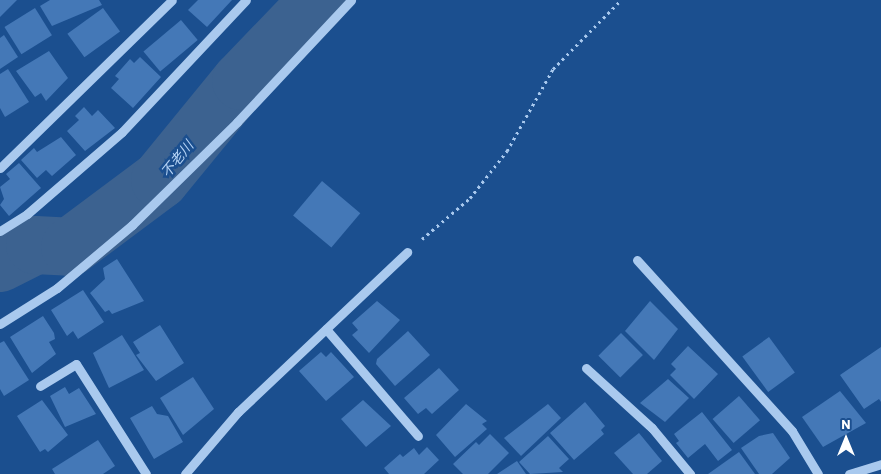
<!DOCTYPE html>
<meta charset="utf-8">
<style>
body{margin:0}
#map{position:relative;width:881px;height:474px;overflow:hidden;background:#1b4f8f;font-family:Barlow,"Noto Sans JP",sans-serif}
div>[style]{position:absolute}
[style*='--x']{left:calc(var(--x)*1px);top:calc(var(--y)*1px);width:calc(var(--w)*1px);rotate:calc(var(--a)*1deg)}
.river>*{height:58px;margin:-29px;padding:0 29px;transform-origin:29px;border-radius:29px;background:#3c6290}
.building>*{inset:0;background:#4478b7;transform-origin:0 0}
.path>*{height:3px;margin-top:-1.5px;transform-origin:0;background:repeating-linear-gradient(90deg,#a9c9ee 0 2.5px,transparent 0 6.5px)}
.minor>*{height:9px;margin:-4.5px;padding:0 4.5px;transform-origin:4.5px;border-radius:4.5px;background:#a9c9ee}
span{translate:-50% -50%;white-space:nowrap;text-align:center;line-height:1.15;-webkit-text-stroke:5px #1b4f8f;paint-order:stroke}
.water-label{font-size:14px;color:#b5d3f5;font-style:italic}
.north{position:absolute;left:821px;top:414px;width:50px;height:50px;-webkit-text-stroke:4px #1b4f8f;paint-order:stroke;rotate:0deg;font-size:14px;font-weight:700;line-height:20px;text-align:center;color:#fff}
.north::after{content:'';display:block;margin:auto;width:18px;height:22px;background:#fff;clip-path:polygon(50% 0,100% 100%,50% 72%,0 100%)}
</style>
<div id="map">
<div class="river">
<div style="--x:0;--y:263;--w:39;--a:-27"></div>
<div style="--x:35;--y:245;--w:35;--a:3"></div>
<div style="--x:70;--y:247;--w:112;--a:-36.7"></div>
<div style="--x:160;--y:180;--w:128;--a:-50.7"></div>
<div style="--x:241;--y:81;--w:112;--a:-46.1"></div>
</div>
<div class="building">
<div style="clip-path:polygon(0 0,17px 0,0 17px)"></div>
<div style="clip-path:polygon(50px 0,99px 0,102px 5px,52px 26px,40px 6px)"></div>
<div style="clip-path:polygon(198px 0,232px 0,207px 27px,188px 10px)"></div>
<div style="left:35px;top:8px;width:32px;height:36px;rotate:58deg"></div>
<div style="left:103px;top:8px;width:29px;height:44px;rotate:54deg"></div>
<div style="left:181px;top:20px;width:26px;height:49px;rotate:50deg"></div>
<div style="clip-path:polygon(4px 35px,18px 57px,0 69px,0 38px)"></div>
<div style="clip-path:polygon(49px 51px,68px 78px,46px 101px,41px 93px,35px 97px,16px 71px)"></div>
<div style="clip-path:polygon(140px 57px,161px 77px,133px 108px,111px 88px,119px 79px,115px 76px,130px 59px,134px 63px)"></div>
<div style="clip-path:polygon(8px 69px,29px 102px,5px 117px,0 108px,0 74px)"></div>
<div style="clip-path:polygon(84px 107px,92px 116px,98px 110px,115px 128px,85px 151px,67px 131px,79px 120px,75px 116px)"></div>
<div style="clip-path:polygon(61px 137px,76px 155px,52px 176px,46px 170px,37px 178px,21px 160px,34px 148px,37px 152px)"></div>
<div style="clip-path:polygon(19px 163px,41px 188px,9px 216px,0 205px,4px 199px,0 187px,10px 179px,6px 174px)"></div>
<div style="left:322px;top:181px;width:50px;height:45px;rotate:40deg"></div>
<div style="clip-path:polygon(117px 259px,144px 301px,112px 314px,109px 310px,105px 312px,90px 293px,105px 279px,103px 268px)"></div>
<div style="clip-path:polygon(83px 290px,104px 322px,78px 339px,73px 331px,67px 336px,51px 310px)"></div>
<div style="clip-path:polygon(377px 301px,400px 320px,369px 353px,352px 335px,358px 330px,352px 323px)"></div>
<div style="clip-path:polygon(650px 301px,678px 329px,654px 360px,625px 331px)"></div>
<div style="clip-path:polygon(43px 316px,54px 333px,55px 339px,49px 342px,56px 354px,32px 373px,10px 337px)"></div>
<div style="clip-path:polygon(160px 325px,184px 363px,156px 381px,136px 355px,140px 353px,133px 342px)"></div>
<div style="clip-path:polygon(408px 331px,430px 355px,395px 386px,376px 364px,377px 359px)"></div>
<div style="left:621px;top:333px;width:31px;height:32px;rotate:45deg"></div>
<div style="clip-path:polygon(122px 335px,144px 370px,109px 388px,93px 353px)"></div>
<div style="left:769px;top:337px;width:44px;height:33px;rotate:54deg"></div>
<div style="clip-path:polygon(4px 341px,29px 380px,4px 396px,0 389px,0 343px)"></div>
<div style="clip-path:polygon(688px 346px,718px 374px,694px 399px,670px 375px,676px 369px,671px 364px)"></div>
<div style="clip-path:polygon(881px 347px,881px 402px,879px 399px,864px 409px,840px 375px)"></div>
<div style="clip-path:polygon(321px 352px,326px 357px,331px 352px,354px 377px,326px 401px,299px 371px)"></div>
<div style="clip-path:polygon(439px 368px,459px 390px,432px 414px,426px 408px,418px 414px,404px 398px)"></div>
<div style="clip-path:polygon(193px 377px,214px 409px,183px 435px,160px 398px)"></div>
<div style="clip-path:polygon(668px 379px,689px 398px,665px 422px,640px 403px)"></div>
<div style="clip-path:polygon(65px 387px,69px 394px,79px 388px,96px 414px,65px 427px,50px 396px)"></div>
<div style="clip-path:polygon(840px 391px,866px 423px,823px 447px,802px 417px)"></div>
<div style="left:739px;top:396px;width:32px;height:35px;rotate:49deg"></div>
<div style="clip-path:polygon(42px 400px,68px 435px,48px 452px,45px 449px,40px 452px,17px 416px)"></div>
<div style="clip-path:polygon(363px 400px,391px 426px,366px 447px,341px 419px)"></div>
<div style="clip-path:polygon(585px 402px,605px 426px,601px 430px,604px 434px,574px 460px,550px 433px)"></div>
<div style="clip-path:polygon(466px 404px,487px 421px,482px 424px,487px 429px,455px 457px,436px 435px)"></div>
<div style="clip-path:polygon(548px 404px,561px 418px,521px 456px,504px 438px)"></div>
<div style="clip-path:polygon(152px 406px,157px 414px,168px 416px,183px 442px,154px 459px,130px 418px)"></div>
<div style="clip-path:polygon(702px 412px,732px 450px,718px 461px,705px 444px,688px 458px,676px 443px,679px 441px,674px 434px)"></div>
<div style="clip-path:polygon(639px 433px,662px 461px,647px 474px,633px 474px,614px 453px)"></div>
<div style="clip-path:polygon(773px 433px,790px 458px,772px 474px,759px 474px,741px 448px,759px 436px)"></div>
<div style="clip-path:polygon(490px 434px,509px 453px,488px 474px,463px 474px,453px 464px,476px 442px,479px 445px)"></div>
<div style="clip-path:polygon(548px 436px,569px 459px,559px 468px,563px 472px,530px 474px,519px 462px)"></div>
<div style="clip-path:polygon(98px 440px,115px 466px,103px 474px,55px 474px,52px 469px)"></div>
<div style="clip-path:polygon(427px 447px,439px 460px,424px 474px,389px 474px,384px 468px,400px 454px,403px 457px,414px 448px,419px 455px)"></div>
<div style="clip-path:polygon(739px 452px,755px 474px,708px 474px)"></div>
<div style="clip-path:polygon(517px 461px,526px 474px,497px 474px)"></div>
</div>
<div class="path">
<div style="--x:422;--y:239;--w:63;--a:-40.5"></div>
<div style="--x:470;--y:198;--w:60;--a:-51.8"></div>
<div style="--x:507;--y:151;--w:94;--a:-60.7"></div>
<div style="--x:553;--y:69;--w:97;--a:-45.4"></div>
</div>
<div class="minor">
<div style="--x:0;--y:168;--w:240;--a:-44.3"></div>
<div style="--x:0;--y:231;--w:32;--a:-32"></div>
<div style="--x:27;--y:214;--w:125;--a:-40.8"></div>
<div style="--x:122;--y:132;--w:181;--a:-46.8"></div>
<div style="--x:637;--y:260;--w:231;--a:47.8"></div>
<div style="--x:792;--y:431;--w:50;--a:58.8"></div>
<div style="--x:0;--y:324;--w:67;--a:-32.3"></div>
<div style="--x:57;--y:288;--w:98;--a:-40"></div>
<div style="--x:132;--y:225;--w:147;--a:-44.4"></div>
<div style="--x:237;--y:122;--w:167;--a:-46.9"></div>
<div style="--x:326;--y:329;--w:141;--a:49.3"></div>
<div style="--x:586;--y:368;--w:89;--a:42.3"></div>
<div style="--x:652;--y:428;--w:60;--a:50.4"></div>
<div style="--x:40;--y:386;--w:42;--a:-31.4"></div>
<div style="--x:76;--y:364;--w:130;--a:57.5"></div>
<div style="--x:185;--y:474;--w:82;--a:-49.5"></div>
<div style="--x:238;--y:412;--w:233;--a:-43.4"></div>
<div style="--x:849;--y:474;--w:34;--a:-17"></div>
</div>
<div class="water-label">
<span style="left:177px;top:159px;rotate:-51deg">不老川</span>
</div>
<div class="north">N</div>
</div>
